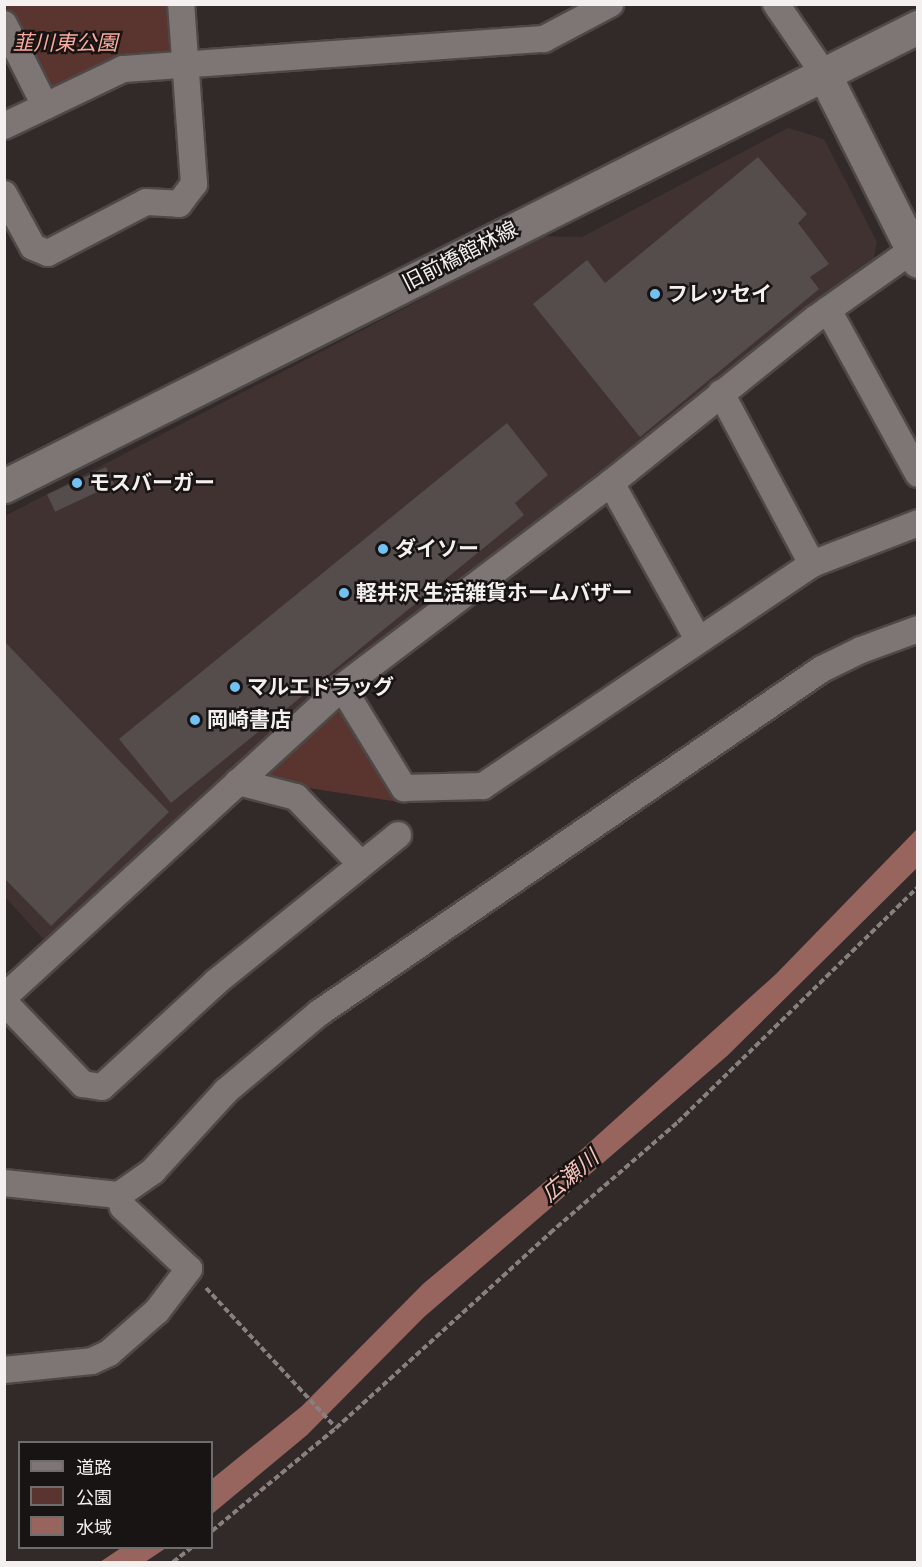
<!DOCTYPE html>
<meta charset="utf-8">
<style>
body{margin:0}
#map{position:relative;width:922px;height:1567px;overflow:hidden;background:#312a29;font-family:"Crimson Pro","Noto Sans JP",serif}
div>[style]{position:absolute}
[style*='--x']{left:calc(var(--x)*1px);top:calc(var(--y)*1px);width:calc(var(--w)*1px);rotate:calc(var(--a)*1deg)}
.built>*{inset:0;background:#403230}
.green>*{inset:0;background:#5a342f}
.water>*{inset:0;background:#98655e}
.building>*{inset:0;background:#544d4b;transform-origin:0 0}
.path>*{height:4px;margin-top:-2px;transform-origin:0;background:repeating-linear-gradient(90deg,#86807f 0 6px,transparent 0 9px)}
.roads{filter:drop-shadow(2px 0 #4e4847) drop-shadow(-2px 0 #4e4847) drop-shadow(0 2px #4e4847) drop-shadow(0 -2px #4e4847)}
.street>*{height:26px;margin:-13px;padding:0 13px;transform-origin:13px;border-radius:13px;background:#7d7674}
.secondary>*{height:33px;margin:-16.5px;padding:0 16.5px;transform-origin:16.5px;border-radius:16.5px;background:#7d7674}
.dots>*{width:16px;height:16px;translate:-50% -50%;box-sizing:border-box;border:3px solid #171413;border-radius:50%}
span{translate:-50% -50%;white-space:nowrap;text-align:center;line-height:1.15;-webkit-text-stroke:5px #171413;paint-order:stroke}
.park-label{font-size:21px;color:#fba99e;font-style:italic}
.street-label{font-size:21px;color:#f4f0ef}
.poi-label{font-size:21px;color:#f4f0ef;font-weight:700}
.left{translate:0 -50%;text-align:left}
.water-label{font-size:22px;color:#f4c2ba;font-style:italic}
.frame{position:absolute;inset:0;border:6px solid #f4f0ef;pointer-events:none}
.legend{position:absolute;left:18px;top:1441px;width:195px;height:108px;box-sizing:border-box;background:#171413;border:2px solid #6f6c6b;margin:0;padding:8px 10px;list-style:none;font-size:18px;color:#f4f0ef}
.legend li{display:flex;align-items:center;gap:12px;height:30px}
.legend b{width:30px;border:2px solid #6f6c6b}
</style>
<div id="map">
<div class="built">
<div style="clip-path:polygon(788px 128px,824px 139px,877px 242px,873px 262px,617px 466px,46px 942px,5px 897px,5px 516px,543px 236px,582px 237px)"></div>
</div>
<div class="green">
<div style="clip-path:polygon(5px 4px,168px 5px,171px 48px,162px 55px,116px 57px,59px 90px,43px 84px)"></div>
<div style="clip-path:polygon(332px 711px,345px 713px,399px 802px,270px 782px,267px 771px)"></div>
</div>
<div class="water">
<div style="clip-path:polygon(917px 829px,917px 868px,727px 1056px,424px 1317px,307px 1435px,212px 1514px,212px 1479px,302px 1406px,423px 1284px,559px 1170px,776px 974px)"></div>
<div style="clip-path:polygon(121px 1548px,166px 1548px,145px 1562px,100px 1562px)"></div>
</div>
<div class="building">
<div style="clip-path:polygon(758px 157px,807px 214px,798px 223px,829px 264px,810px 277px,819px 289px,640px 437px,533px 304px,587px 260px,605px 283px)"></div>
<div style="clip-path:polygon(507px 423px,548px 475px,515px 503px,524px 515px,171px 803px,119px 739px)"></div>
<div style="left:106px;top:467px;width:19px;height:65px;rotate:65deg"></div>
<div style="clip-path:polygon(4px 641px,169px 812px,51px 926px,4px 878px)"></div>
</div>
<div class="path">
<div style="--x:206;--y:1288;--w:191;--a:47.1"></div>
<div style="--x:212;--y:1531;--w:161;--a:-39.7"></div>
<div style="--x:336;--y:1428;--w:290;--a:-42.3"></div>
<div style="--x:550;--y:1233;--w:169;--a:-40.9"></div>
<div style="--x:678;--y:1122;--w:336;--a:-44.4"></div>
<div style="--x:173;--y:1562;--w:23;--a:-38"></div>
</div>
<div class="roads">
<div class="street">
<div style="--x:776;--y:4;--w:85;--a:55.6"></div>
<div style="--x:4;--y:24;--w:92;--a:63.4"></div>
<div style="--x:4;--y:126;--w:132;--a:-25.6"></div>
<div style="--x:123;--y:69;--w:422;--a:-4.1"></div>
<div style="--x:544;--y:39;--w:75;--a:-27.9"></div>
<div style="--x:4;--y:194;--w:60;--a:61.3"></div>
<div style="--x:33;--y:247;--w:16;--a:22"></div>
<div style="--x:48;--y:253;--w:110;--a:-27.5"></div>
<div style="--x:146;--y:202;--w:33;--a:3"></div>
<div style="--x:179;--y:204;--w:25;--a:-53"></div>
<div style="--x:194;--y:184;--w:180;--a:-94.1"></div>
<div style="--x:828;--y:310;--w:187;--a:61.2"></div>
<div style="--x:721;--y:393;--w:194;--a:62"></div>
<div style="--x:611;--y:483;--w:179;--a:60.9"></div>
<div style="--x:342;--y:687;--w:119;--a:58.5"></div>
<div style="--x:404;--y:788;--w:79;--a:-1.5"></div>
<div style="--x:483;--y:786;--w:397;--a:-34"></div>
<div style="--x:812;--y:564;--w:114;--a:-21.1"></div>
<div style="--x:238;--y:782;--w:60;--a:14.5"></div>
<div style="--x:296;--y:797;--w:93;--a:45.9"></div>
<div style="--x:4;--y:997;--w:459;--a:-42.5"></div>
<div style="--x:342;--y:687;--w:338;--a:-37.2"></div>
<div style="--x:611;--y:483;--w:262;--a:-38.8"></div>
<div style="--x:815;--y:319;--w:126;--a:-35.3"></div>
<div style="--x:4;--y:1002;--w:114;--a:46.1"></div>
<div style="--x:83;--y:1084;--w:19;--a:9"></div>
<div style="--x:102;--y:1087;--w:155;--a:-42.6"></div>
<div style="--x:216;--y:982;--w:234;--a:-38.9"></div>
<div style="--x:4;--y:1183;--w:116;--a:6"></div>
<div style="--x:4;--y:1370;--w:88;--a:-5.8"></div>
<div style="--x:92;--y:1361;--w:19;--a:-25"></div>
<div style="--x:109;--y:1353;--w:64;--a:-41.2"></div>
<div style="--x:157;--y:1311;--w:53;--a:-52.7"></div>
<div style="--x:189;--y:1269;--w:91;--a:-136.8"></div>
<div style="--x:123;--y:1207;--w:13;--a:-108"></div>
<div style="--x:119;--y:1195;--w:42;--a:-35.2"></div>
<div style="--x:153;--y:1171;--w:108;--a:-47.6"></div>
<div style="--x:226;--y:1091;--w:121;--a:-40"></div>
<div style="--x:319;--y:1013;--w:609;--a:-34.37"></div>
<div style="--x:822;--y:669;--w:43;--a:-26"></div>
<div style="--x:861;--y:650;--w:61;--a:-20.2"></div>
</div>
<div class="secondary">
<div style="--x:824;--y:74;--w:209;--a:63.3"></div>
<div style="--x:4;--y:486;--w:1023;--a:-26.67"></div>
</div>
</div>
<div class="dots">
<div style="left:655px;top:294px;background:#71c1f4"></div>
<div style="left:77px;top:483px;background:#71c1f4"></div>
<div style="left:383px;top:549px;background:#71c1f4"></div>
<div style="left:344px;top:593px;background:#71c1f4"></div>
<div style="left:235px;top:687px;background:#71c1f4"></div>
<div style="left:195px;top:720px;background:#71c1f4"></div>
</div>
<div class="park-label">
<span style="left:65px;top:43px">韮川東公園</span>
</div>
<div class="street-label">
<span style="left:460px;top:256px;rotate:-27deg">旧前橋館林線</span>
</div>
<div class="poi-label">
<span class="left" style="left:667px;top:294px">フレッセイ</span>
<span class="left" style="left:89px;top:483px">モスバーガー</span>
<span class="left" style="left:395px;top:549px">ダイソー</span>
<span class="left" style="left:356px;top:593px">軽井沢 生活雑貨ホームバザー</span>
<span class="left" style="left:247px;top:687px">マルエドラッグ</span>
<span class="left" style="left:207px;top:720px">岡崎書店</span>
</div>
<div class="water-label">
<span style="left:570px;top:1176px;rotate:-40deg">広瀬川</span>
</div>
<div class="frame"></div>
<ul class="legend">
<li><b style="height:8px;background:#7d7674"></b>道路</li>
<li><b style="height:16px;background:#5a342f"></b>公園</li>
<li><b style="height:16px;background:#98655e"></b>水域</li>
</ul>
</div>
